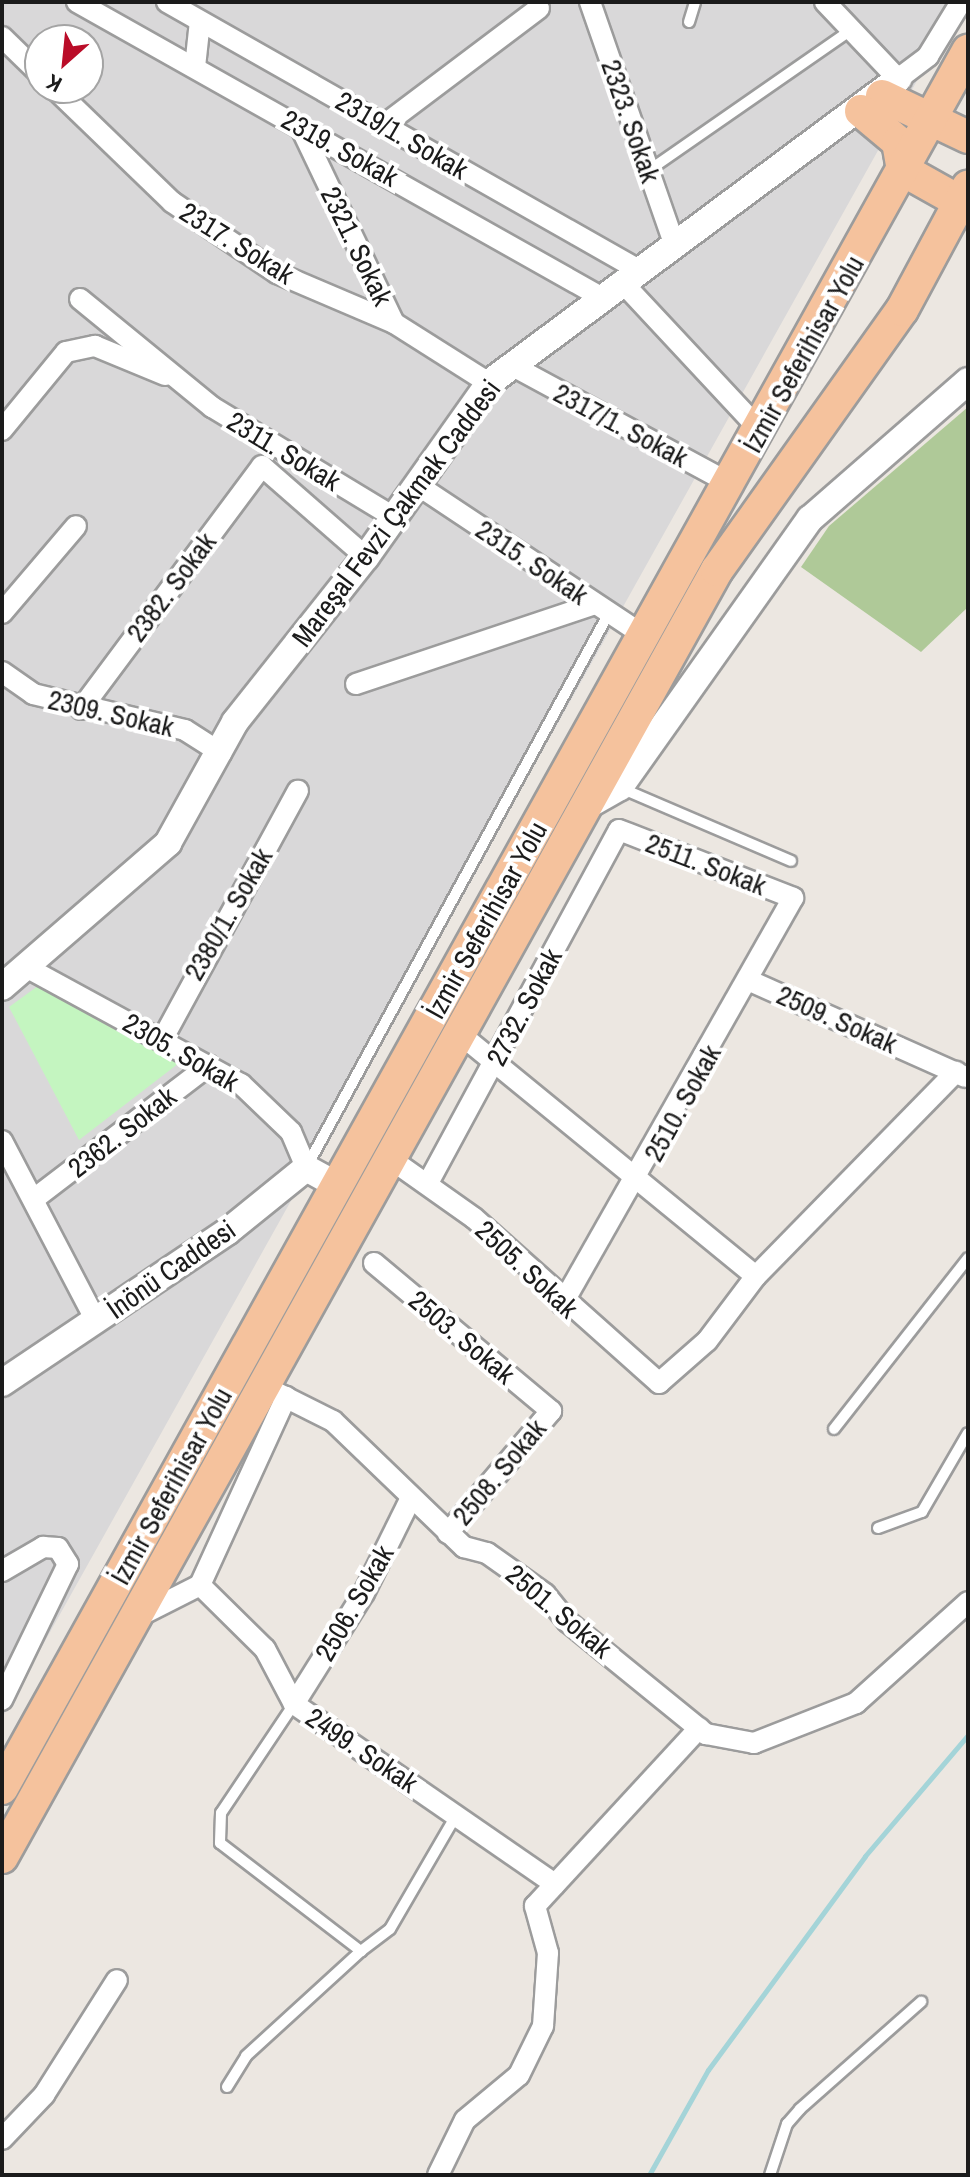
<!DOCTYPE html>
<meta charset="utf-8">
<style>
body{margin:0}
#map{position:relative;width:970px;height:2177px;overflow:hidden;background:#ece7e1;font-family:"Archivo Narrow",sans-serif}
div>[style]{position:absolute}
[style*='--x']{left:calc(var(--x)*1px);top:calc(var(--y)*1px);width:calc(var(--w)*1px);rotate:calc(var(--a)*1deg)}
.residential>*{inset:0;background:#d9d8d9}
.forest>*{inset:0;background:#afc998}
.park>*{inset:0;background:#c4f5c0}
.stream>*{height:5px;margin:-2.5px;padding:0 2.5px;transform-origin:2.5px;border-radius:2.5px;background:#a4d4d8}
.roads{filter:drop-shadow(2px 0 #9c9c9c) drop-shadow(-2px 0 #9c9c9c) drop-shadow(0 2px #9c9c9c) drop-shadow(0 -2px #9c9c9c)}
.service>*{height:10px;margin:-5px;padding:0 5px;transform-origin:5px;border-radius:5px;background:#fff}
.minor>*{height:20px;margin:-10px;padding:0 10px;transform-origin:10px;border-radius:10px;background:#fff}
.tertiary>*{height:26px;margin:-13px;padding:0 13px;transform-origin:13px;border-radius:13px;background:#fff}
.primary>*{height:32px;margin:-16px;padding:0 16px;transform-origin:16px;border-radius:16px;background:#f5c29d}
span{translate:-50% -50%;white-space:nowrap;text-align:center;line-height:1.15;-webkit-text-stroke:8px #fff;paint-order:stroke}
.street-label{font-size:28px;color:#1b1b1b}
.frame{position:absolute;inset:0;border:4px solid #1b1b1b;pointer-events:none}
.north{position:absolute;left:24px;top:24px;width:80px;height:80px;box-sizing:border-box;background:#fff;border:2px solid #a4a4a4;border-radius:50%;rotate:207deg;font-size:22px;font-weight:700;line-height:32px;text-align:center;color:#1b1b1b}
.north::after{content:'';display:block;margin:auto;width:28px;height:36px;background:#ba0c28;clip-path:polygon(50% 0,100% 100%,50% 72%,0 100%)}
</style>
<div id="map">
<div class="residential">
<div style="clip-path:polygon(evenodd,2px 2px,961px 2px,2px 1718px,2px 2px,40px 40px,88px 40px,88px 88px,40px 88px,40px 40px)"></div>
</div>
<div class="forest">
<div style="clip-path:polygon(968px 407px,968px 607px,921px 652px,801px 567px,829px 526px)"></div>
</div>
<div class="park">
<div style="clip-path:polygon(42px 983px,183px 1060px,79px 1140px,9px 1007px)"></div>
</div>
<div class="stream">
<div style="--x:649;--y:2175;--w:120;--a:-60.7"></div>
<div style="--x:708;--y:2070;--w:265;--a:-53.7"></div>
<div style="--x:865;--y:1856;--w:159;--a:-49.6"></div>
</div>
<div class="roads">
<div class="service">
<div style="--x:689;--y:22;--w:21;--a:-73"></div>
<div style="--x:648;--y:171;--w:247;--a:-34.8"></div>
<div style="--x:621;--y:788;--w:185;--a:23.2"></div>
<div style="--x:307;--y:1166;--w:630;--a:-61.36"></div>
<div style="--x:834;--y:1429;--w:217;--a:-51.9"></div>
<div style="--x:878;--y:1528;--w:47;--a:-20"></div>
<div style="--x:922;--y:1512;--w:91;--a:-59.8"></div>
<div style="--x:294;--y:1704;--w:131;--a:123.8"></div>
<div style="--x:221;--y:1813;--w:30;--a:92"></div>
<div style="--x:220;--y:1843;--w:178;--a:37.5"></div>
<div style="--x:361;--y:1951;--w:36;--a:-37"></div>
<div style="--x:390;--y:1929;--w:133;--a:-59.8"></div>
<div style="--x:227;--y:2087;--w:36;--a:-58"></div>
<div style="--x:246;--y:2056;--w:156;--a:-42.4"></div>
<div style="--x:770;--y:2175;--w:54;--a:-71.6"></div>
<div style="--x:787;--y:2124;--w:20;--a:-49"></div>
<div style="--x:800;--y:2109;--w:162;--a:-41.5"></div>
</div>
<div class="minor">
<div style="--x:77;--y:2;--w:601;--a:29.38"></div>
<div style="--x:167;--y:2;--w:541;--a:29.6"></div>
<div style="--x:590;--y:2;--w:252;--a:70.8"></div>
<div style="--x:825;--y:2;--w:106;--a:46.5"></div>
<div style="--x:898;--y:79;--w:38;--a:-37"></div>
<div style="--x:928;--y:56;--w:63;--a:-58.6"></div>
<div style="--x:2;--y:37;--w:53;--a:44.2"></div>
<div style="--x:195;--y:67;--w:46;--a:-83.8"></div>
<div style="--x:54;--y:88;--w:164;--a:44"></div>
<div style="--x:172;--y:202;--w:127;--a:34.1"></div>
<div style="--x:277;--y:273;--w:127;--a:23.1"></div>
<div style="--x:394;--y:323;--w:112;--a:32.3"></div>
<div style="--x:384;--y:125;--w:194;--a:-37"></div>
<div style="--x:300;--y:126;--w:218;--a:64.5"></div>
<div style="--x:621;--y:281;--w:205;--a:47"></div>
<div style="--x:80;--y:299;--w:171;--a:39.3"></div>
<div style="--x:212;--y:407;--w:214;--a:31.2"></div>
<div style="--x:511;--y:365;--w:250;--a:28.4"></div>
<div style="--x:2;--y:430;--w:101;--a:-50.6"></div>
<div style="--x:66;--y:352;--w:30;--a:-12"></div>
<div style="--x:95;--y:346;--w:76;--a:22.5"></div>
<div style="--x:419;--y:486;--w:273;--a:33.6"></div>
<div style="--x:2;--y:613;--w:114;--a:-49.6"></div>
<div style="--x:2;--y:672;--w:38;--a:35"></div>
<div style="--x:33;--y:694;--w:156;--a:13.3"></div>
<div style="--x:185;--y:730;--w:43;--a:32.6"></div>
<div style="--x:356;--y:684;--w:252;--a:-18.5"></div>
<div style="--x:81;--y:709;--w:303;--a:-53.3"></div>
<div style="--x:262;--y:466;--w:138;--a:41.2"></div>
<div style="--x:26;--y:967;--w:245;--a:28.6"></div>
<div style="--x:241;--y:1084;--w:69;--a:43.8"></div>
<div style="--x:291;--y:1132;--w:39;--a:67"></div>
<div style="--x:750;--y:981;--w:236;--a:24"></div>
<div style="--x:460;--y:1034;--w:382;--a:39.3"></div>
<div style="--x:162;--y:1040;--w:284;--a:-61.4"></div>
<div style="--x:2;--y:1141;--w:203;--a:62.4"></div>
<div style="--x:392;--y:1160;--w:100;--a:35.3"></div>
<div style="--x:474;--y:1218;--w:248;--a:41.7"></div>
<div style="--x:659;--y:1383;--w:64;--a:-41.2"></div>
<div style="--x:707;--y:1341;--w:81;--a:-53"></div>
<div style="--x:756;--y:1276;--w:286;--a:-45.6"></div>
<div style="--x:428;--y:1183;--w:401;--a:-61.6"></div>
<div style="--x:619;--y:830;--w:187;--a:21.3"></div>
<div style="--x:793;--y:898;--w:467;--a:119.6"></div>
<div style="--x:34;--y:1199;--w:220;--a:-37.4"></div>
<div style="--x:374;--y:1263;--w:231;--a:39.9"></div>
<div style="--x:551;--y:1411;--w:160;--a:130.2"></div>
<div style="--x:265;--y:1387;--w:76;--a:26.6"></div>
<div style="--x:333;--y:1421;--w:182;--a:43.9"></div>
<div style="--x:464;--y:1547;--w:24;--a:15"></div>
<div style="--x:487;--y:1553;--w:71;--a:35.3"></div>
<div style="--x:545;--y:1594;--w:36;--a:51"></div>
<div style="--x:568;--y:1622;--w:178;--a:39.1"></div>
<div style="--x:706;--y:1734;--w:49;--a:10.6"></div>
<div style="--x:754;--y:1743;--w:110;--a:-21.4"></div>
<div style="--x:856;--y:1703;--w:151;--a:-42"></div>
<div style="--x:2;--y:1571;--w:48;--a:-30.3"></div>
<div style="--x:43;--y:1547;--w:15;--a:4"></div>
<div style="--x:58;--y:1548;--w:19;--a:58"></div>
<div style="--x:68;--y:1564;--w:151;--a:115.9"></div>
<div style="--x:200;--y:1585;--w:91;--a:44.6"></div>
<div style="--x:265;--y:1649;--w:62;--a:62.2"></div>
<div style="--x:294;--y:1704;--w:317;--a:34.6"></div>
<div style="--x:200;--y:1585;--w:207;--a:-65.4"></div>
<div style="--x:139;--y:1616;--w:68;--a:-26.9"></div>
<div style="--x:294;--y:1704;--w:131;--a:-57.8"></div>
<div style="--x:364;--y:1593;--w:104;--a:-63.7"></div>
<div style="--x:2;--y:2139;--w:61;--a:-46.3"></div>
<div style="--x:44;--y:2095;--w:136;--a:-57.6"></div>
<div style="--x:438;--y:2175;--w:61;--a:-63.9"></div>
<div style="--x:465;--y:2120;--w:70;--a:-39.8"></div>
<div style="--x:519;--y:2075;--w:55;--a:-63.9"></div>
<div style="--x:543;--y:2026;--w:73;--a:-86.1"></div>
<div style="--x:548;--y:1953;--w:49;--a:-105.5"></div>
<div style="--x:535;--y:1906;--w:242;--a:-47.3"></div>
</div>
<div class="tertiary">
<div style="--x:585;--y:807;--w:40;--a:-29.7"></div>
<div style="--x:620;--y:787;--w:329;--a:-54.7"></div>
<div style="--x:810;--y:519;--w:210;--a:-41.1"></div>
<div style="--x:2;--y:987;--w:220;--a:-40.9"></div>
<div style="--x:168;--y:843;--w:138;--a:-61"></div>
<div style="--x:235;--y:722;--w:211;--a:-51.6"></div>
<div style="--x:366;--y:557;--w:213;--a:-54.7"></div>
<div style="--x:489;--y:383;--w:510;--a:-36.62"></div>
<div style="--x:2;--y:1383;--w:271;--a:-33.9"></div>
<div style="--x:227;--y:1232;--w:102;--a:-39"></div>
<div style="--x:306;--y:1168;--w:35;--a:29"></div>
</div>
<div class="primary">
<div style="--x:882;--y:96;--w:95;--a:25.5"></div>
<div style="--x:861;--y:111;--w:48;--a:40"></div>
<div style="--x:898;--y:142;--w:28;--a:80"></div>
<div style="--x:903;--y:170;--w:65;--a:29.3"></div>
<div style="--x:2;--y:1788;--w:1988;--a:-60.92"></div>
<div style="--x:2;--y:1857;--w:1472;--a:-60.95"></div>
<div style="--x:717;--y:570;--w:319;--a:-54.6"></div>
<div style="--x:902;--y:310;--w:140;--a:-61.8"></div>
</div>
</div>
<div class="street-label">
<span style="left:631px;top:121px;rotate:71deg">2323. Sokak</span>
<span style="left:402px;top:135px;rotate:30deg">2319/1. Sokak</span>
<span style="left:340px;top:148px;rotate:29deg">2319. Sokak</span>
<span style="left:237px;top:243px;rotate:32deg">2317. Sokak</span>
<span style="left:357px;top:246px;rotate:64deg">2321. Sokak</span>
<span style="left:803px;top:354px;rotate:-61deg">İzmir Seferihisar Yolu</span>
<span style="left:621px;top:425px;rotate:28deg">2317/1. Sokak</span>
<span style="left:284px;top:451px;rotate:31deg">2311. Sokak</span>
<span style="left:396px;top:513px;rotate:-53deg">Mareşal Fevzi Çakmak Caddesi</span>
<span style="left:532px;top:562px;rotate:34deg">2315. Sokak</span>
<span style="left:171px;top:587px;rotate:-53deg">2382. Sokak</span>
<span style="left:111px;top:713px;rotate:13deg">2309. Sokak</span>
<span style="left:706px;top:864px;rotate:21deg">2511. Sokak</span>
<span style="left:228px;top:914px;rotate:-60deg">2380/1. Sokak</span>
<span style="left:486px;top:920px;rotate:-61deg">İzmir Seferihisar Yolu</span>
<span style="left:524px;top:1007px;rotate:-62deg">2732. Sokak</span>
<span style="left:837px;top:1019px;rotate:24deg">2509. Sokak</span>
<span style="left:181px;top:1052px;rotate:30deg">2305. Sokak</span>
<span style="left:682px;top:1103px;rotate:-61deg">2510. Sokak</span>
<span style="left:122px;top:1132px;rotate:-38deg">2362. Sokak</span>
<span style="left:171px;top:1269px;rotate:-35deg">İnönü Caddesi</span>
<span style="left:527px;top:1269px;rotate:43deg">2505. Sokak</span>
<span style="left:462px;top:1337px;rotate:40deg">2503. Sokak</span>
<span style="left:499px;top:1472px;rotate:-50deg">2508. Sokak</span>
<span style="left:171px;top:1486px;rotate:-61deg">İzmir Seferihisar Yolu</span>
<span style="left:354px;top:1603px;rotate:-60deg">2506. Sokak</span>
<span style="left:559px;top:1611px;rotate:40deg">2501. Sokak</span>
<span style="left:362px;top:1750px;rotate:34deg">2499. Sokak</span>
</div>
<div class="frame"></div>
<div class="north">K</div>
</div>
